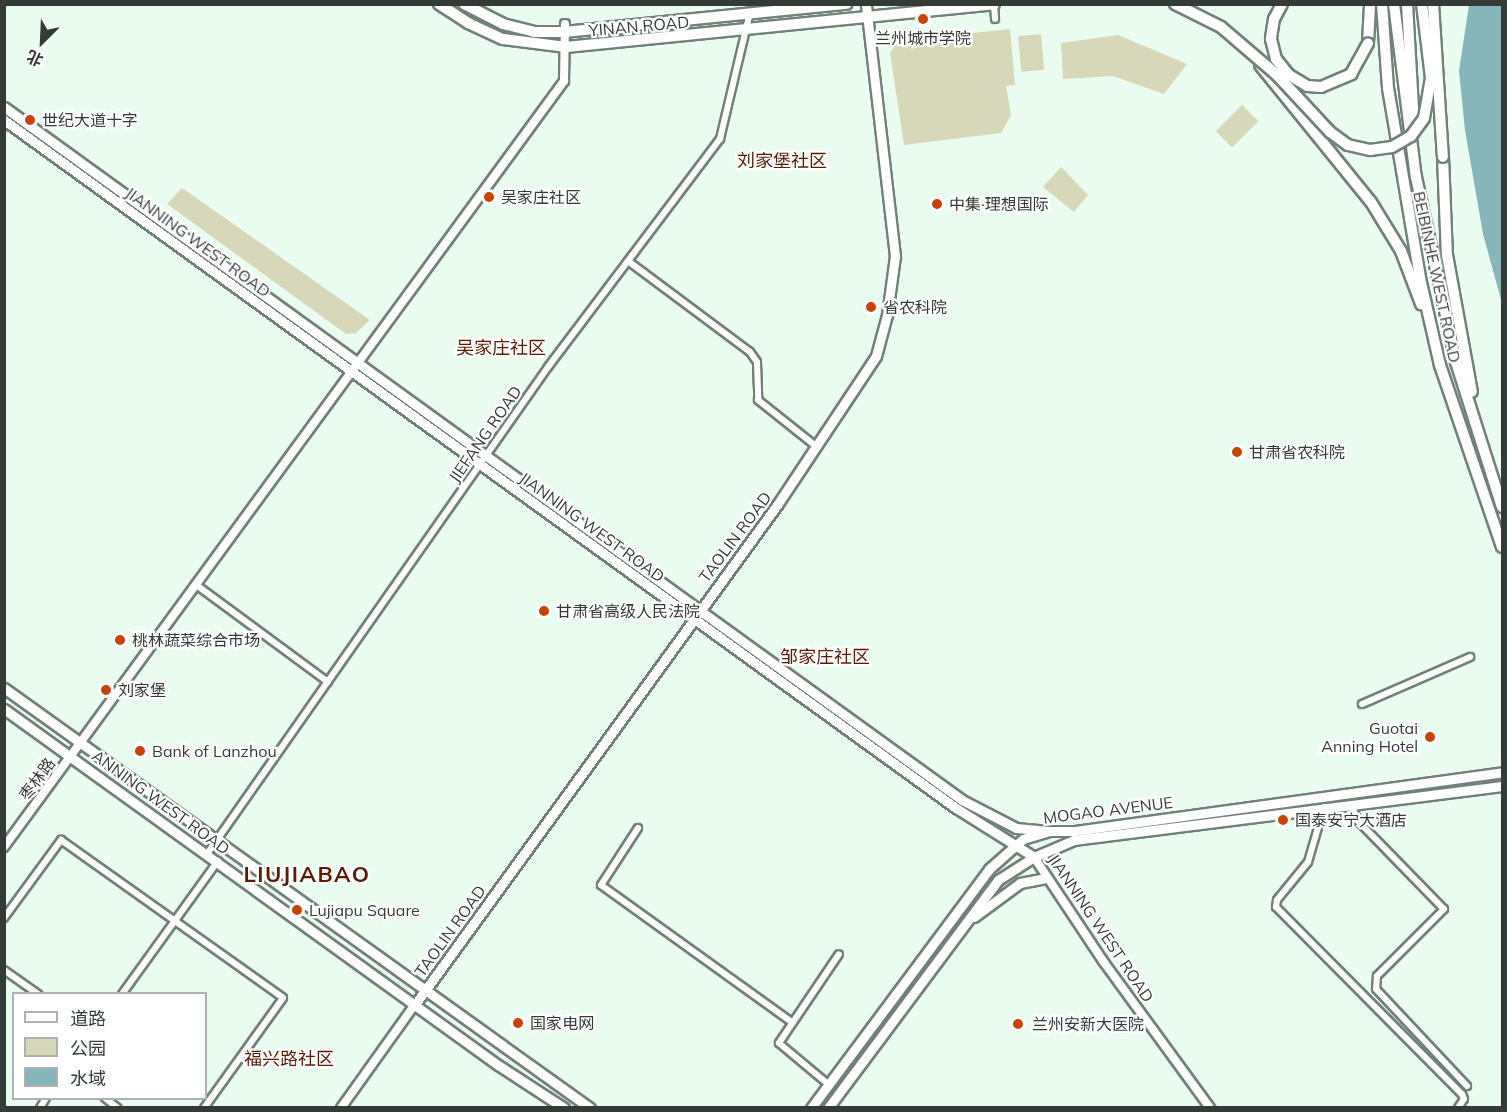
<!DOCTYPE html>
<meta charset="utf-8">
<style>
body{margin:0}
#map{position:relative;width:1507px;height:1112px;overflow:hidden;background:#eafbf0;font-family:Mulish,"Noto Sans SC",sans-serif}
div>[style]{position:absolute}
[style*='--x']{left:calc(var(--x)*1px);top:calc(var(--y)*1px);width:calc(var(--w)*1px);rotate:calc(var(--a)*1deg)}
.green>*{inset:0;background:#d7d8ba;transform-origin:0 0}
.water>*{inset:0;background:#86b6ba}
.roads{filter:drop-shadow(2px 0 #728177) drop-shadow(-2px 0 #728177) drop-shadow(0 2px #728177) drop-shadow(0 -2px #728177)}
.minor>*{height:6px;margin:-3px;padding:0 3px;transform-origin:3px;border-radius:3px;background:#fff}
.tertiary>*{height:8px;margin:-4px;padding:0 4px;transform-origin:4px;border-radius:4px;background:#fff}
.secondary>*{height:9px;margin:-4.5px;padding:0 4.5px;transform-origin:4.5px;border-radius:4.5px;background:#fff}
.primary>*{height:10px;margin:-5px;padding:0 5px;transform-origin:5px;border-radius:5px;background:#fff}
.bridges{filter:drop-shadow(2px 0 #728177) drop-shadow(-2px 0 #728177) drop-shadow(0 2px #728177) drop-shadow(0 -2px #728177)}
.primary-bridge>*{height:10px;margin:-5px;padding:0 5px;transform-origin:5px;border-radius:5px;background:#fff}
.dots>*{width:16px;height:16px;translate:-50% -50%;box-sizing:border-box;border:3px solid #fff;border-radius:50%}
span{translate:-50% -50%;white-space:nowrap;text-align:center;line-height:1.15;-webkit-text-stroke:4.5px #fff;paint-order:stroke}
.street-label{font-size:16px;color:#343b36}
.poi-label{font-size:16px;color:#343b36}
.left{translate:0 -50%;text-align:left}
.right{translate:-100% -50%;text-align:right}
.neighbourhood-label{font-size:18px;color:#5b1a03}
.district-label{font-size:22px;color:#5b1a03;font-weight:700;letter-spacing:1.5px}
.frame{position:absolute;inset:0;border:6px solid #343b36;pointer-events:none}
.legend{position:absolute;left:12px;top:992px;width:195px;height:108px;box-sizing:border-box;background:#fff;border:2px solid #aeb1af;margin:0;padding:8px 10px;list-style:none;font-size:18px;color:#343b36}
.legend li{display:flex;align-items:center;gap:12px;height:30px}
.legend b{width:30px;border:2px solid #aeb1af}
.north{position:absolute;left:12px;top:12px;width:60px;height:60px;-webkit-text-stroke:4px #fff;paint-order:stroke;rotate:204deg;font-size:16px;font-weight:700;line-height:24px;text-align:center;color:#343b36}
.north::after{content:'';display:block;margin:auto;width:21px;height:27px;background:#343b36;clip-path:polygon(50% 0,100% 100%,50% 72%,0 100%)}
</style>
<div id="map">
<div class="green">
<div style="clip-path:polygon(1010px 29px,1015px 85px,1006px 86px,1011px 115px,1001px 133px,904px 145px,890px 53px,896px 43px,915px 32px,954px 35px)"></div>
<div style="left:1041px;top:34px;width:36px;height:23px;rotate:85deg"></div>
<div style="clip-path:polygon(1118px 35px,1187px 64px,1164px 94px,1113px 76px,1063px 79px,1061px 43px)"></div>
<div style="left:1242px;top:105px;width:23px;height:37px;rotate:45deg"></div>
<div style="clip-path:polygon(1061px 167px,1088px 195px,1074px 212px,1043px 187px)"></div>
<div style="clip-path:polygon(182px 188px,370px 320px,356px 333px,346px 334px,167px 204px)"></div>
</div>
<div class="water">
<div style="clip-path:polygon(1469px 5px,1502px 5px,1502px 303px,1483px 234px,1465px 130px,1459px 71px)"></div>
</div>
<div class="roads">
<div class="minor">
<div style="--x:994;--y:4;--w:15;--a:86"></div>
<div style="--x:628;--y:261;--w:152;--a:36.7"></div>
<div style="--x:750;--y:352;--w:12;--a:55"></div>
<div style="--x:757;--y:362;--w:38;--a:88"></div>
<div style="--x:758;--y:400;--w:75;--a:38.5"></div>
<div style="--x:195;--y:584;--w:165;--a:36.4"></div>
<div style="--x:1362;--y:704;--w:118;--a:-23.5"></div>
<div style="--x:1351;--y:804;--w:18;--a:68"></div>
<div style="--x:1358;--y:821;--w:123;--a:45.7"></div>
<div style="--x:1444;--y:909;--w:95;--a:135"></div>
<div style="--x:1377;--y:976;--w:13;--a:94"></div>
<div style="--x:1376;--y:989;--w:133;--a:46.8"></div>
<div style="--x:1324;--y:807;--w:57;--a:106.2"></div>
<div style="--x:1308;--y:862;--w:49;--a:129.2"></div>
<div style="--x:1277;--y:900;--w:7;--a:98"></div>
<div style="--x:1276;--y:907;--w:264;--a:45.2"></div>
<div style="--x:1462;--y:1094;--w:5;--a:68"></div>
<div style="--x:1464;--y:1099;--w:11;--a:124"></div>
<div style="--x:638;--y:828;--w:68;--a:123"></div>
<div style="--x:601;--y:885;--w:236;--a:35.7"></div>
<div style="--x:207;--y:854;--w:595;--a:-55"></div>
<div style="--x:548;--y:367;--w:286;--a:-53"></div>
<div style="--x:720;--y:139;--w:126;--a:-76.7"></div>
<div style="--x:4;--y:918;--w:97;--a:-53.8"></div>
<div style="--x:61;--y:840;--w:272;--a:35.4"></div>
<div style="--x:283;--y:998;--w:135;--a:125.7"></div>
<div style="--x:4;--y:970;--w:42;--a:35.2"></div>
<div style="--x:122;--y:994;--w:164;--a:-54.2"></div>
<div style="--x:828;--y:1084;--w:64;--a:-140.1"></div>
<div style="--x:779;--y:1043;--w:107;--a:-56"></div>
<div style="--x:105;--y:1098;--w:16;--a:38"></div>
<div style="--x:40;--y:1108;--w:12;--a:-59"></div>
</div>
<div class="tertiary">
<div style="--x:4;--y:847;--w:949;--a:-53.83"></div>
<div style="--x:564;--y:81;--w:57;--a:-89"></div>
<div style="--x:1034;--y:857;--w:125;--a:56.4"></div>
<div style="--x:1103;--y:961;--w:182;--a:53.9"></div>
<div style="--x:341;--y:1108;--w:129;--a:-54.5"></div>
</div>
<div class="secondary">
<div style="--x:4;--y:107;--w:1182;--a:35.88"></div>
<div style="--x:962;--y:800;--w:61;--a:27.4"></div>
<div style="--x:1016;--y:828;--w:33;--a:5"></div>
<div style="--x:4;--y:120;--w:1175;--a:35.86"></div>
<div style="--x:956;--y:808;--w:92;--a:32.1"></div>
<div style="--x:4;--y:688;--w:721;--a:35.63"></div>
<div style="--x:4;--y:709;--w:609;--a:35.78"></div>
<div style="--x:498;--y:1065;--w:79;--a:33.1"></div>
<div style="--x:974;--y:917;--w:57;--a:-36.5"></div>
<div style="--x:1020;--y:883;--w:25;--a:-11"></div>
<div style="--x:416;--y:1003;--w:615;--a:-54.06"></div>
<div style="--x:777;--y:505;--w:179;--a:-56.4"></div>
<div style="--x:876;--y:356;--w:42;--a:-75"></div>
<div style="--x:887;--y:315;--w:60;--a:-82.3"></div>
<div style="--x:895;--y:256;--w:254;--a:-96.6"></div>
<div style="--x:811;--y:1108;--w:298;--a:-53.3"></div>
<div style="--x:989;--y:869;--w:45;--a:-41.4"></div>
<div style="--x:1023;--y:839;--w:27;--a:-17"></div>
<div style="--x:1049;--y:831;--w:25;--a:0"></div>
<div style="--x:1074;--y:831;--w:432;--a:-7.8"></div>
<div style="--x:828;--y:1108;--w:284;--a:-53.3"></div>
<div style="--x:998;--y:880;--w:43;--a:-32.6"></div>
<div style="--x:1034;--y:857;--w:43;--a:-23"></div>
<div style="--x:1074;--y:840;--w:431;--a:-7.2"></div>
</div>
<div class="primary">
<div style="--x:439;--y:4;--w:35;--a:33"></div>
<div style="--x:468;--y:23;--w:38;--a:25"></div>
<div style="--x:503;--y:39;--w:64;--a:7.2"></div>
<div style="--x:566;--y:47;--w:430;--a:-5.7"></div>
<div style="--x:464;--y:4;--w:44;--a:27.1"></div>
<div style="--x:503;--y:24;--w:32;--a:14"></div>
<div style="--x:534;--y:32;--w:30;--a:0"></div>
<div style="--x:564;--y:32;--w:284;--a:-5.7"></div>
<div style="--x:1382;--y:4;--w:84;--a:85.9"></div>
<div style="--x:1388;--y:88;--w:193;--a:80.4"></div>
<div style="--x:1420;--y:278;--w:89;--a:77.1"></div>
<div style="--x:1440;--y:365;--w:192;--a:71.2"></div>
<div style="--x:1394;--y:4;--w:174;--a:82.8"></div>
<div style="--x:1416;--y:177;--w:189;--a:77.8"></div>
<div style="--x:1456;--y:362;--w:152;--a:72.4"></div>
<div style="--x:1407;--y:4;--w:121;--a:86.7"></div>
<div style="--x:1368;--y:43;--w:39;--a:-87"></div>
<div style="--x:1260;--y:65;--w:176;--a:51"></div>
<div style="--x:1371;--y:202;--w:57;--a:58.5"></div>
<div style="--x:1401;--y:251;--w:57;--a:69.3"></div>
<div style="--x:1443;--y:157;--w:98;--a:87.7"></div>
<div style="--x:1447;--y:255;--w:139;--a:79.7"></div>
</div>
</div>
<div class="bridges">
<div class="primary-bridge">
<div style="--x:1175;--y:4;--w:51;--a:26.6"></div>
<div style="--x:1221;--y:27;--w:74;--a:40.6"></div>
<div style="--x:1277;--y:75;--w:78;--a:47.1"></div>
<div style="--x:1330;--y:132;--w:22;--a:36"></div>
<div style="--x:1348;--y:145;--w:23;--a:13"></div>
<div style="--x:1370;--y:150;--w:22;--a:-8"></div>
<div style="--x:1392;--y:147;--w:22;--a:-30"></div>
<div style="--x:1411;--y:136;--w:22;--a:-54"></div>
<div style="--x:1424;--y:118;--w:41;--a:-80.1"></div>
<div style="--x:1431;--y:78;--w:75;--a:-96.9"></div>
<div style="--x:1282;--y:4;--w:17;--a:118"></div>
<div style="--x:1274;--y:19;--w:20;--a:99"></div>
<div style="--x:1271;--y:39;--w:21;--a:76"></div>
<div style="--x:1276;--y:59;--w:21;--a:51"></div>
<div style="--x:1289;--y:75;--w:21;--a:31"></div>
<div style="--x:1307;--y:86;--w:14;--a:4"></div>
<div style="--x:1321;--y:87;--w:33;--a:-23"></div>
<div style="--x:1351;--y:74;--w:35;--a:-61"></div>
<div style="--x:1433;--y:4;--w:153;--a:86.3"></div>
</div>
</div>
<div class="dots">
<div style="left:923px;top:19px;background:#c94308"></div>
<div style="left:30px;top:120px;background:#c94308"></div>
<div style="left:489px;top:197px;background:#c94308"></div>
<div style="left:937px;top:204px;background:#c94308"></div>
<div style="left:871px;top:307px;background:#c94308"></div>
<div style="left:1237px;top:452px;background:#c94308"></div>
<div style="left:544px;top:611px;background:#c94308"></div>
<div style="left:120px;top:640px;background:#c94308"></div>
<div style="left:106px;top:690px;background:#c94308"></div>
<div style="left:1430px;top:737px;background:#c94308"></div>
<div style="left:140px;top:751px;background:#c94308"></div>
<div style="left:1283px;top:820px;background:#c94308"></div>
<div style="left:297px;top:910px;background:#c94308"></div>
<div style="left:518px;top:1023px;background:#c94308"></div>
<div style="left:1018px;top:1024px;background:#c94308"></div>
</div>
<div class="street-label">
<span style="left:639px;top:26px;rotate:-5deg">YINAN ROAD</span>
<span style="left:198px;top:242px;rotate:36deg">JIANNING WEST ROAD</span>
<span style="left:1437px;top:277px;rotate:78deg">BEIBINHE WEST ROAD</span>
<span style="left:485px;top:434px;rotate:-55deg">JIEFANG ROAD</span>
<span style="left:592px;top:527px;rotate:36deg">JIANNING WEST ROAD</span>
<span style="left:735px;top:537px;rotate:-53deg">TAOLIN ROAD</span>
<span style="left:37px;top:779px;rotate:-54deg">枣林路</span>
<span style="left:161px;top:802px;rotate:36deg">ANNING WEST ROAD</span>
<span style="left:1108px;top:810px;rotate:-7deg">MOGAO AVENUE</span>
<span style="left:1101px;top:928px;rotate:56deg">JIANNING WEST ROAD</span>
<span style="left:450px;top:931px;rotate:-54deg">TAOLIN ROAD</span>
</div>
<div class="poi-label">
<span style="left:923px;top:38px">兰州城市学院</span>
<span class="left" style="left:42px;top:120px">世纪大道十字</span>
<span class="left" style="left:501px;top:197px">吴家庄社区</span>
<span class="left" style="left:949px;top:204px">中集·理想国际</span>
<span class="left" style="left:883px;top:307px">省农科院</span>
<span class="left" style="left:1249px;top:452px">甘肃省农科院</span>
<span class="left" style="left:556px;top:611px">甘肃省高级人民法院</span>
<span class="left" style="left:132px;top:640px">桃林蔬菜综合市场</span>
<span class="left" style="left:118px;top:690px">刘家堡</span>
<span class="right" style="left:1418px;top:737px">Guotai<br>Anning Hotel</span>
<span class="left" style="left:152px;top:751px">Bank of Lanzhou</span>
<span class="left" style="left:1295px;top:820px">国泰安宁大酒店</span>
<span class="left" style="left:309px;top:910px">Lujiapu Square</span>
<span class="left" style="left:530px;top:1023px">国家电网</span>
<span class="left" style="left:1032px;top:1024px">兰州安新大医院</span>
</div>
<div class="neighbourhood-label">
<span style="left:782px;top:161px">刘家堡社区</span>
<span style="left:501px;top:348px">吴家庄社区</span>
<span style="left:825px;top:657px">邹家庄社区</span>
<span style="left:289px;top:1059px">福兴路社区</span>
</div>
<div class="district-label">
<span style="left:307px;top:875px">LIUJIABAO</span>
</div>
<div class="frame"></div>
<ul class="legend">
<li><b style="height:8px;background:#fff"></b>道路</li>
<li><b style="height:16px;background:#d7d8ba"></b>公园</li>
<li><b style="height:16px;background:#86b6ba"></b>水域</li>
</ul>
<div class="north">北</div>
</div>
